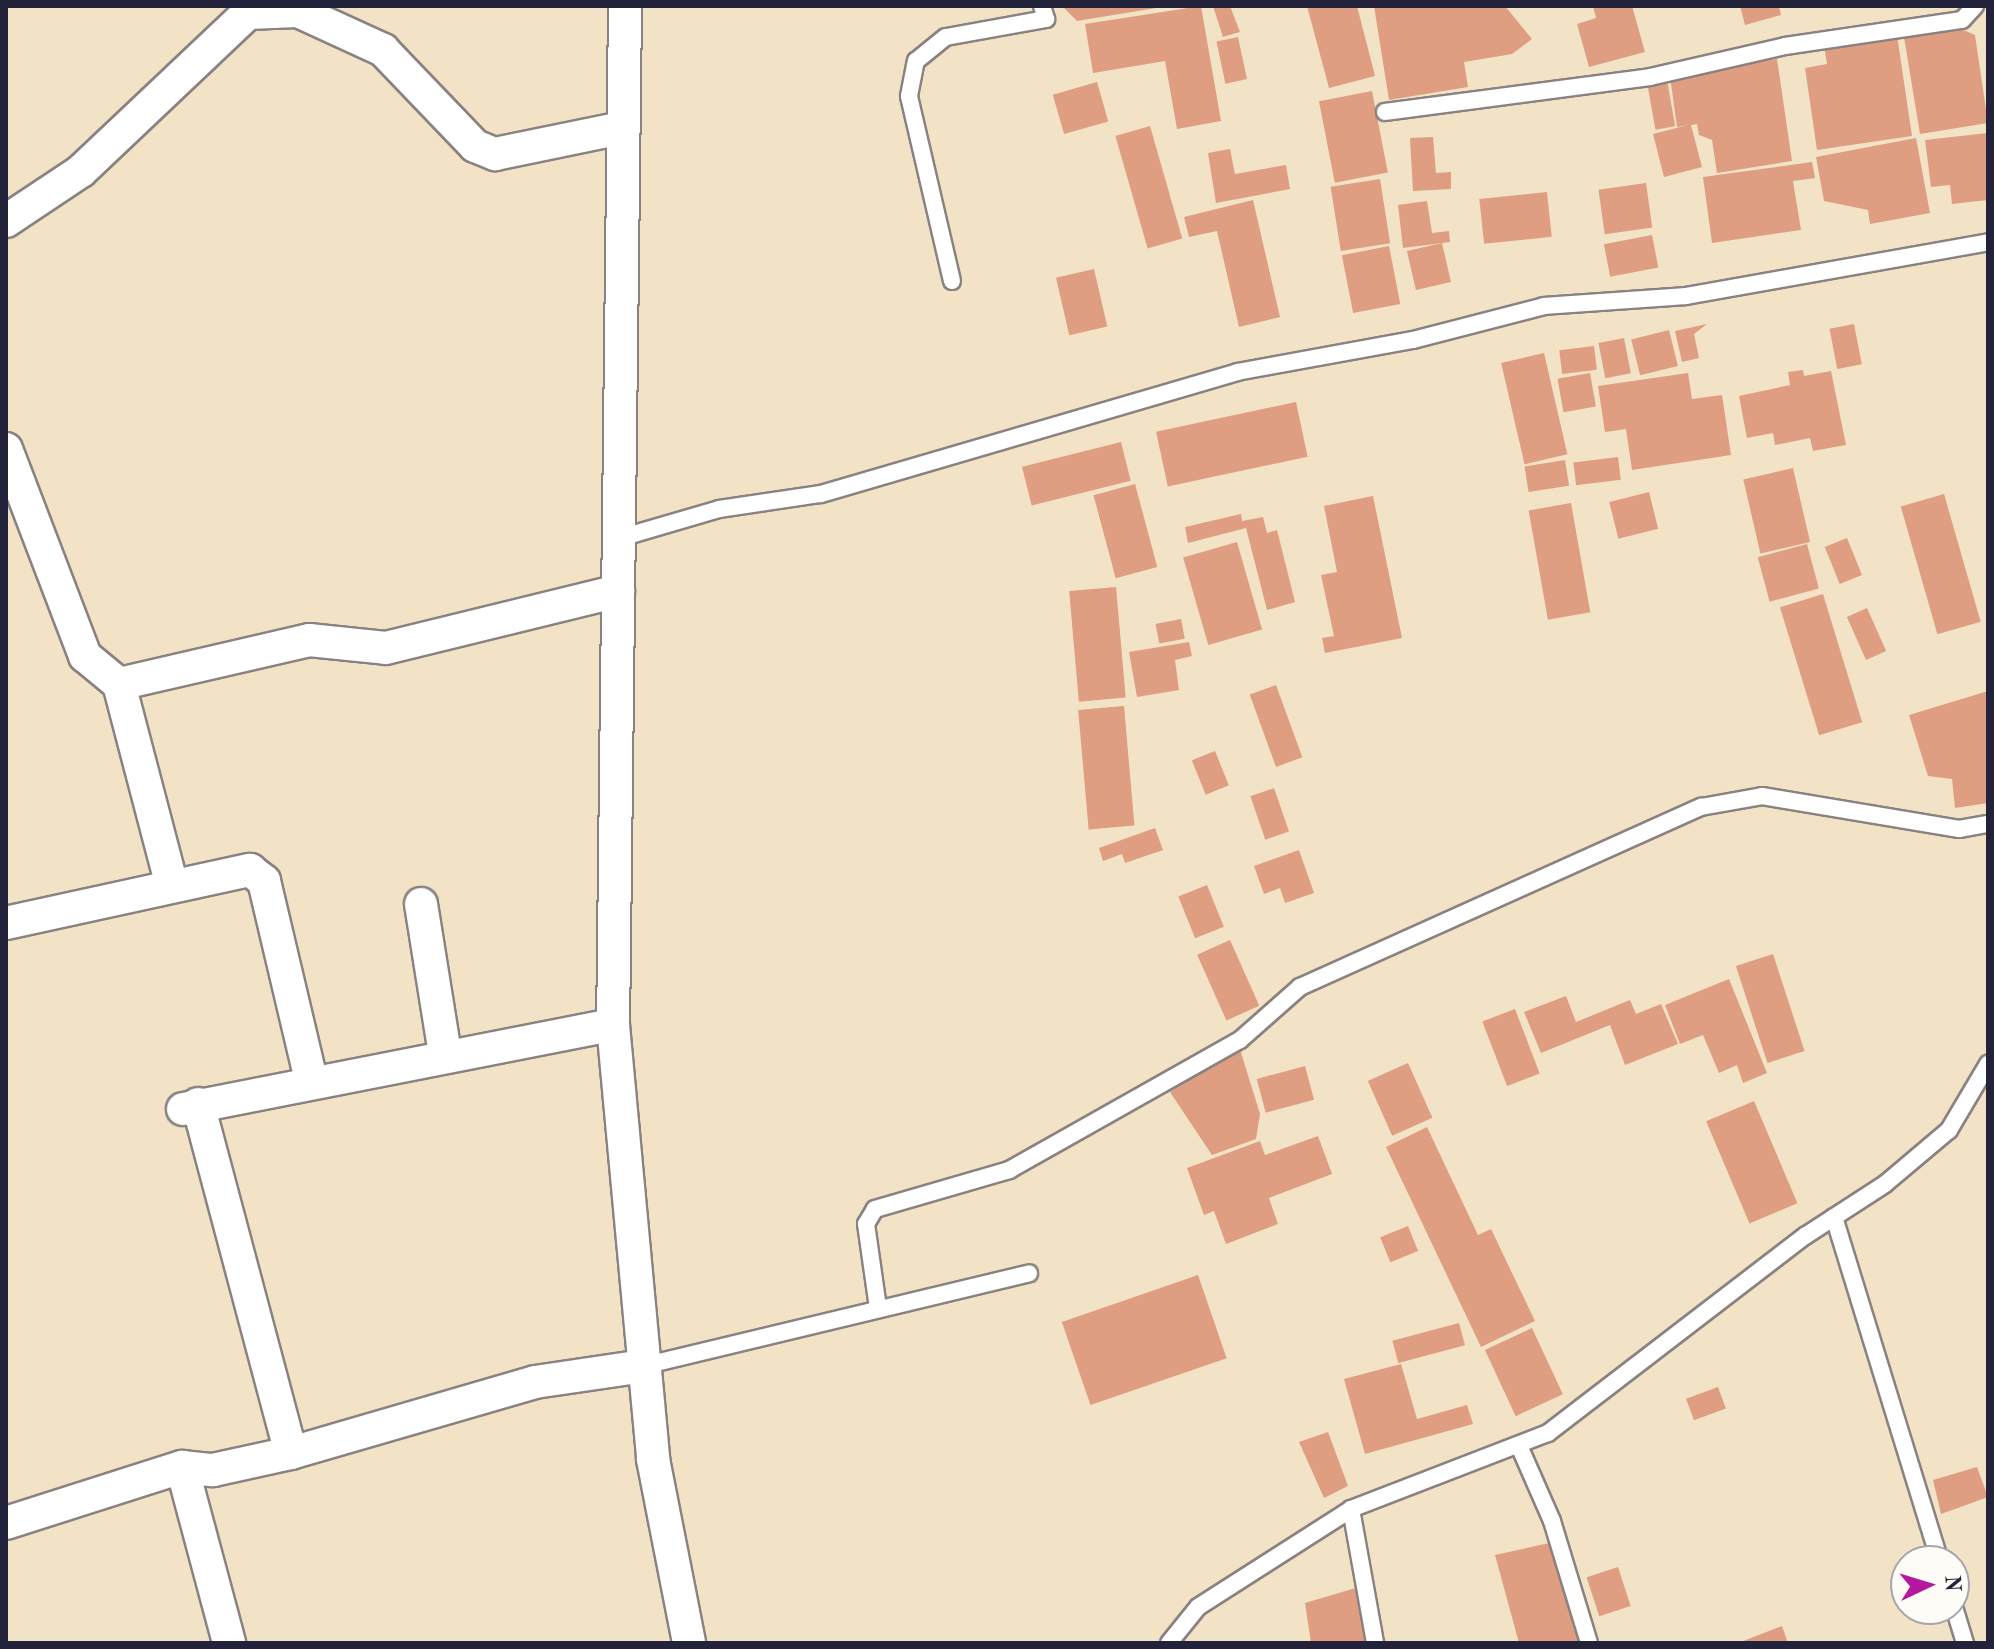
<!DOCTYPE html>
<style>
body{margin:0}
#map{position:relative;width:1994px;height:1649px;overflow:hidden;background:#f2e2c6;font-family:"Old Standard TT",serif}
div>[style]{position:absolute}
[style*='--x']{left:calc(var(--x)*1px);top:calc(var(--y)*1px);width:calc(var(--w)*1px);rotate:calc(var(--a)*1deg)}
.building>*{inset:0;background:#df9e81;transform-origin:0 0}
.roads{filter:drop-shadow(2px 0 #8a8280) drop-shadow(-2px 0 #8a8280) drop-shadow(0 2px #8a8280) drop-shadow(0 -2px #8a8280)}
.lane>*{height:16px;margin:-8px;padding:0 8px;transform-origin:8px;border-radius:8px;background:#fff}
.street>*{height:32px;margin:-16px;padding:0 16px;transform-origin:16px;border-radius:16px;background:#fff}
span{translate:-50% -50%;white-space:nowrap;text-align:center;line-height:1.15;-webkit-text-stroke:7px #fdfcf7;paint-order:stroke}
.frame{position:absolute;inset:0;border:8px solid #22223b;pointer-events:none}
.north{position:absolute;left:1890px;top:1545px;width:80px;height:80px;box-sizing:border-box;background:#fdfcf7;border:2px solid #a5a5ac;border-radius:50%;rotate:86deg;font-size:22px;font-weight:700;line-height:32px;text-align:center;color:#22223b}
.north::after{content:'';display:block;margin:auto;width:28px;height:36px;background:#b5179e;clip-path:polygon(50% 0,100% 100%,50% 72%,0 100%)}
</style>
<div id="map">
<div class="building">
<div style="clip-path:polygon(1062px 6px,1156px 6px,1156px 8px,1077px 21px)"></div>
<div style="clip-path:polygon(1201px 6px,1221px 121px,1177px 129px,1165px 61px,1093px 73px,1085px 24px)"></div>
<div style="clip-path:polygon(1213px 6px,1230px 6px,1240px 32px,1223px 37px)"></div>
<div style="clip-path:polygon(1307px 6px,1357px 6px,1375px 76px,1329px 88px)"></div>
<div style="clip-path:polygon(1374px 6px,1505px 6px,1532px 39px,1512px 54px,1464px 62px,1468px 87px,1389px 100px)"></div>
<div style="clip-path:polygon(1593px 6px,1632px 6px,1645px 52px,1589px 67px,1577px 24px,1596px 18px)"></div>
<div style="clip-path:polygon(1740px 6px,1779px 6px,1781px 15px,1745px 25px)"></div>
<div style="clip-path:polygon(1959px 28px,1975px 35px,1988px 123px,1920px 134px,1904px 37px)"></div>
<div style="clip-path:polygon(1897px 35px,1912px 136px,1817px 150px,1805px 68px,1827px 64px,1824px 46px)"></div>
<div style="left:1238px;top:37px;width:43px;height:22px;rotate:78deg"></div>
<div style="clip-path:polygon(1777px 59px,1792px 161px,1717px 173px,1712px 140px,1699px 135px,1697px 124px,1691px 125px,1702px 167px,1664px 177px,1653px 134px,1688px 125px,1677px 127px,1670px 76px)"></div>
<div style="left:1667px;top:80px;width:47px;height:20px;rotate:80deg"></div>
<div style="left:1097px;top:82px;width:41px;height:46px;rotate:74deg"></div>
<div style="left:1372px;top:91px;width:83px;height:54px;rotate:79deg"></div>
<div style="left:1150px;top:126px;width:117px;height:36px;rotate:74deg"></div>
<div style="clip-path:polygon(1988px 133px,1988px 200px,1952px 204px,1950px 185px,1931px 187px,1925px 140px)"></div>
<div style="clip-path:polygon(1433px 137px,1436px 173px,1451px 172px,1451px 189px,1413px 191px,1410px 138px)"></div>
<div style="clip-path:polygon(1916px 138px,1930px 213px,1870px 224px,1868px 210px,1824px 201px,1816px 157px)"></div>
<div style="clip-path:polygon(1230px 149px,1235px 174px,1286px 165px,1290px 189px,1216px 203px,1208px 153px)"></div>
<div style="clip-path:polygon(1812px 162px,1815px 178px,1793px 181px,1801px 230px,1712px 243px,1703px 177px)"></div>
<div style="left:1380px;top:179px;width:65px;height:50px;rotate:81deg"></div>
<div style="left:1646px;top:183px;width:45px;height:48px;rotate:82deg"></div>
<div style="left:1547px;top:192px;width:45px;height:68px;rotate:84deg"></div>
<div style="clip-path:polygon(1253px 200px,1280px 317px,1239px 327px,1217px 231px,1189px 237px,1184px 217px)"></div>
<div style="clip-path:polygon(1427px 201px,1432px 233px,1449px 231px,1450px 242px,1403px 248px,1398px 205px)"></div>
<div style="left:1652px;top:235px;width:33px;height:49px;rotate:79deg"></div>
<div style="left:1442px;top:243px;width:40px;height:36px;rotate:77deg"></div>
<div style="left:1389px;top:246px;width:59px;height:48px;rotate:79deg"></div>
<div style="left:1094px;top:269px;width:59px;height:39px;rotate:77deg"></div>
<div style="clip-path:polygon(1707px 324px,1694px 334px,1699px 358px,1682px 362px,1675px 331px)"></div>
<div style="left:1854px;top:324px;width:41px;height:25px;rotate:79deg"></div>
<div style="left:1669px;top:330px;width:37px;height:39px;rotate:76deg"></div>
<div style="left:1624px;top:338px;width:36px;height:26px;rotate:79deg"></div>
<div style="left:1594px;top:346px;width:24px;height:35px;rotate:83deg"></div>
<div style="left:1544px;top:353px;width:104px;height:44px;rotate:77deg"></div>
<div style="clip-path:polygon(1803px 370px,1804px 376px,1831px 371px,1846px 445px,1813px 451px,1810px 438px,1775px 445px,1773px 433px,1747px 438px,1739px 396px,1790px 385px,1788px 372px)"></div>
<div style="left:1590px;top:373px;width:34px;height:33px;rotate:80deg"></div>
<div style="clip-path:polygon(1688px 373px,1692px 399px,1722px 395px,1731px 455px,1632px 470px,1626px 429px,1605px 432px,1598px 386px)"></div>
<div style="left:1296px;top:402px;width:56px;height:143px;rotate:78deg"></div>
<div style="left:1121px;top:442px;width:40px;height:102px;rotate:76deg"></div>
<div style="left:1618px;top:457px;width:23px;height:45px;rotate:83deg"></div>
<div style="left:1565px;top:460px;width:26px;height:41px;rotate:81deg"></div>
<div style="left:1793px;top:468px;width:76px;height:51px;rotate:77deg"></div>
<div style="left:1135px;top:484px;width:86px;height:43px;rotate:75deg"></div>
<div style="left:1649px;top:492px;width:38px;height:41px;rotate:76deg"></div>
<div style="left:1944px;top:494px;width:133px;height:45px;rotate:74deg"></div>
<div style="clip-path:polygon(1373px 496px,1402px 638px,1325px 653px,1322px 638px,1334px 636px,1321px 575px,1337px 572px,1324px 506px)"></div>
<div style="left:1571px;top:503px;width:111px;height:43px;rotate:80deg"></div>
<div style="clip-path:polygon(1241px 514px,1242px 521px,1263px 517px,1267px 533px,1277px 530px,1295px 602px,1267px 610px,1246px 528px,1188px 543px,1185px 527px)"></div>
<div style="left:1847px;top:538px;width:40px;height:24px;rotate:68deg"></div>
<div style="left:1237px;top:542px;width:91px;height:56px;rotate:74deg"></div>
<div style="left:1807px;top:544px;width:46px;height:51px;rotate:75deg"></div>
<div style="left:1116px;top:587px;width:111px;height:47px;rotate:85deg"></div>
<div style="left:1823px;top:594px;width:134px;height:45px;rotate:73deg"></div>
<div style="left:1867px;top:608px;width:47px;height:22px;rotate:66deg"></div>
<div style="left:1181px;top:619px;width:20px;height:26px;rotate:79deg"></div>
<div style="clip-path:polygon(1189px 642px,1192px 656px,1175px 660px,1179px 690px,1137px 697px,1129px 652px)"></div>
<div style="left:1276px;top:685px;width:77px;height:28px;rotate:70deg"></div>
<div style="clip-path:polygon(1988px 691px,1988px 803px,1955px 808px,1952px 779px,1928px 776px,1909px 715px)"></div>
<div style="left:1124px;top:706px;width:120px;height:46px;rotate:85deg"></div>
<div style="left:1215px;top:751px;width:37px;height:25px;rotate:68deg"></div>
<div style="left:1274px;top:788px;width:46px;height:25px;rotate:71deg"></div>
<div style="clip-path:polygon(1155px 828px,1163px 850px,1125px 863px,1122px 854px,1103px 861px,1099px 848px)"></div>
<div style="clip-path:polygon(1299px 850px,1314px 893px,1285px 903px,1280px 888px,1264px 894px,1254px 866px)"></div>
<div style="left:1207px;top:885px;width:45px;height:31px;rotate:68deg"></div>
<div style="left:1230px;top:940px;width:72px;height:36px;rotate:66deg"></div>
<div style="left:1773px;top:954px;width:102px;height:39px;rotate:72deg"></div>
<div style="clip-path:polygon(1729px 979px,1767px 1073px,1743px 1083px,1737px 1065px,1719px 1073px,1703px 1035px,1680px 1044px,1665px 1005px)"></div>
<div style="clip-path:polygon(1566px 996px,1576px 1022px,1630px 1000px,1636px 1014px,1661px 1004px,1678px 1044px,1625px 1065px,1610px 1025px,1541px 1053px,1524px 1012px)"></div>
<div style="left:1515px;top:1009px;width:69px;height:35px;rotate:69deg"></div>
<div style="clip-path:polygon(1239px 1046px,1260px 1114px,1256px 1139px,1212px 1155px,1170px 1092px)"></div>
<div style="left:1408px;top:1063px;width:60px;height:44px;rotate:66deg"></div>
<div style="left:1305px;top:1066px;width:35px;height:50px;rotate:75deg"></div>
<div style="left:1754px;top:1101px;width:111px;height:52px;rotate:67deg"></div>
<div style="clip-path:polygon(1427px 1127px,1478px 1235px,1491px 1229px,1535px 1321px,1481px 1347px,1386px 1147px)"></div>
<div style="clip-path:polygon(1318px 1136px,1332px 1174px,1269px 1198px,1278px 1224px,1226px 1244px,1214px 1211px,1204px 1215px,1187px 1168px,1260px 1141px,1265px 1155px)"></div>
<div style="left:1408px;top:1226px;width:27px;height:30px;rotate:68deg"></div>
<div style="left:1198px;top:1275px;width:88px;height:144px;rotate:71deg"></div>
<div style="left:1459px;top:1323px;width:23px;height:69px;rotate:75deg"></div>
<div style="left:1532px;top:1328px;width:73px;height:52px;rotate:65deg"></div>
<div style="clip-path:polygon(1401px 1364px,1417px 1419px,1467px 1405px,1473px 1424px,1365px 1454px,1344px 1379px)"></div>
<div style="left:1718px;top:1387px;width:23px;height:34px;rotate:70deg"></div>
<div style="clip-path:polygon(1328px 1432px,1348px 1486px,1324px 1498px,1299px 1442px)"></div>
<div style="clip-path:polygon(1977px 1467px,1988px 1497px,1941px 1514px,1933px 1480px)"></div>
<div style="clip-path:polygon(1554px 1542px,1583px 1643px,1519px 1643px,1495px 1555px)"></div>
<div style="left:1618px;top:1567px;width:41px;height:33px;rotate:72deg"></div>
<div style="clip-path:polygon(1359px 1587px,1369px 1643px,1311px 1643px,1305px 1603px)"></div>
<div style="clip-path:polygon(1782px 1626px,1788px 1643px,1738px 1643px)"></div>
</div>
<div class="roads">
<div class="lane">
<div style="--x:1385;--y:112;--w:267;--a:-7.5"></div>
<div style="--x:1650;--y:77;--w:139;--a:-12.9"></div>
<div style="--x:1785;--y:46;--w:179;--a:-8.4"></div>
<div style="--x:1962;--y:20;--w:19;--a:-47"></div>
<div style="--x:952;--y:281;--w:190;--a:-103.1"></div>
<div style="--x:909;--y:96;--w:36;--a:-79"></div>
<div style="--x:916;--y:61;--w:38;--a:-39"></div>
<div style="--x:946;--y:37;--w:102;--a:-10.2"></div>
<div style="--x:1046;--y:19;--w:14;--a:-107"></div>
<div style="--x:620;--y:538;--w:103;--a:-16.3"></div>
<div style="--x:719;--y:509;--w:103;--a:-8.4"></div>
<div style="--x:821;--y:494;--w:434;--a:-16.3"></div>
<div style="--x:1237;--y:372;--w:179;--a:-10.3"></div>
<div style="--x:1413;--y:340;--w:135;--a:-14.5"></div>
<div style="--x:1544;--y:306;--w:142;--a:-4"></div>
<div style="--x:1686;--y:296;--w:307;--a:-10.1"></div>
<div style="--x:1834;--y:1217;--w:360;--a:72.9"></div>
<div style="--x:878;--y:1308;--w:85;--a:-98.1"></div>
<div style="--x:866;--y:1224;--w:17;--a:-59"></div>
<div style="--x:875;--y:1209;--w:140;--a:-16.2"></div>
<div style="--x:1009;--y:1170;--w:265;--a:-29.4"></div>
<div style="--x:1240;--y:1040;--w:80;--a:-41.5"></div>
<div style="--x:1300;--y:987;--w:440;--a:-24.2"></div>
<div style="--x:1701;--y:807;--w:62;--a:-10.2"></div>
<div style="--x:1762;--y:796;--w:200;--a:9.5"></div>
<div style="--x:1959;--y:829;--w:29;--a:-10"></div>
<div style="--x:643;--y:1366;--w:397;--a:-13.5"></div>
<div style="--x:1520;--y:1448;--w:80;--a:66.3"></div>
<div style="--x:1552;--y:1521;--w:127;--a:73.1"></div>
<div style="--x:1351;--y:1509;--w:136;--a:79.8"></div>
<div style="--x:1954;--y:1607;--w:38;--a:73"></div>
<div style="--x:1169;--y:1643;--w:46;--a:-51.1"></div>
<div style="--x:1198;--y:1607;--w:182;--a:-32.6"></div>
<div style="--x:1351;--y:1509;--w:211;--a:-21.1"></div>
<div style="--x:1548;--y:1433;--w:324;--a:-37.5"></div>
<div style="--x:1805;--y:1236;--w:95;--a:-33"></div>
<div style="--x:1885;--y:1184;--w:84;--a:-40.2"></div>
<div style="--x:1949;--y:1130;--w:77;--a:-59.4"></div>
</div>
<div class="street">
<div style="--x:625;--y:6;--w:1019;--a:90.67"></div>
<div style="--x:613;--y:1025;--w:436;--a:84.7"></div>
<div style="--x:653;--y:1459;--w:187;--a:78.9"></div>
<div style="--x:6;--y:221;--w:90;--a:-33.7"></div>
<div style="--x:81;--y:171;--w:230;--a:-43.4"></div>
<div style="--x:248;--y:13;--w:50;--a:-2.3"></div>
<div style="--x:298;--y:11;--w:94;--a:24.6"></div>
<div style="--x:383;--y:50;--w:133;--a:46.2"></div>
<div style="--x:475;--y:146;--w:22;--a:22"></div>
<div style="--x:495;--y:154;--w:130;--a:-11.6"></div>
<div style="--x:6;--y:449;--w:222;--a:69.1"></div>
<div style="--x:85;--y:656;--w:44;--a:39.5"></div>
<div style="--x:119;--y:684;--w:209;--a:75.3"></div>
<div style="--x:119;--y:684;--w:195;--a:-13"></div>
<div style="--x:309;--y:640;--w:77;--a:5.9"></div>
<div style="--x:386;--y:648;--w:239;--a:-13.8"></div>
<div style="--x:421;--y:904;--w:152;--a:80.9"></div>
<div style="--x:6;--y:923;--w:250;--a:-12.3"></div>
<div style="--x:250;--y:870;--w:18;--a:38"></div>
<div style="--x:264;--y:881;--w:204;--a:76.7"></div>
<div style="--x:198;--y:1104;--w:361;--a:75.1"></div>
<div style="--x:183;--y:1109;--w:438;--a:-11.1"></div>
<div style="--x:182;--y:1467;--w:182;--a:75"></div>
<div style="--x:6;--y:1523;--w:185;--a:-17.7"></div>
<div style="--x:182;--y:1467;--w:31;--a:6"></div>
<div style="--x:213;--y:1470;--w:80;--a:-12.3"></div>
<div style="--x:291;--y:1453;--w:254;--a:-16.2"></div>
<div style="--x:535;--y:1382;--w:109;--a:-8.4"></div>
</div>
</div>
<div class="frame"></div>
<div class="north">N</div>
</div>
